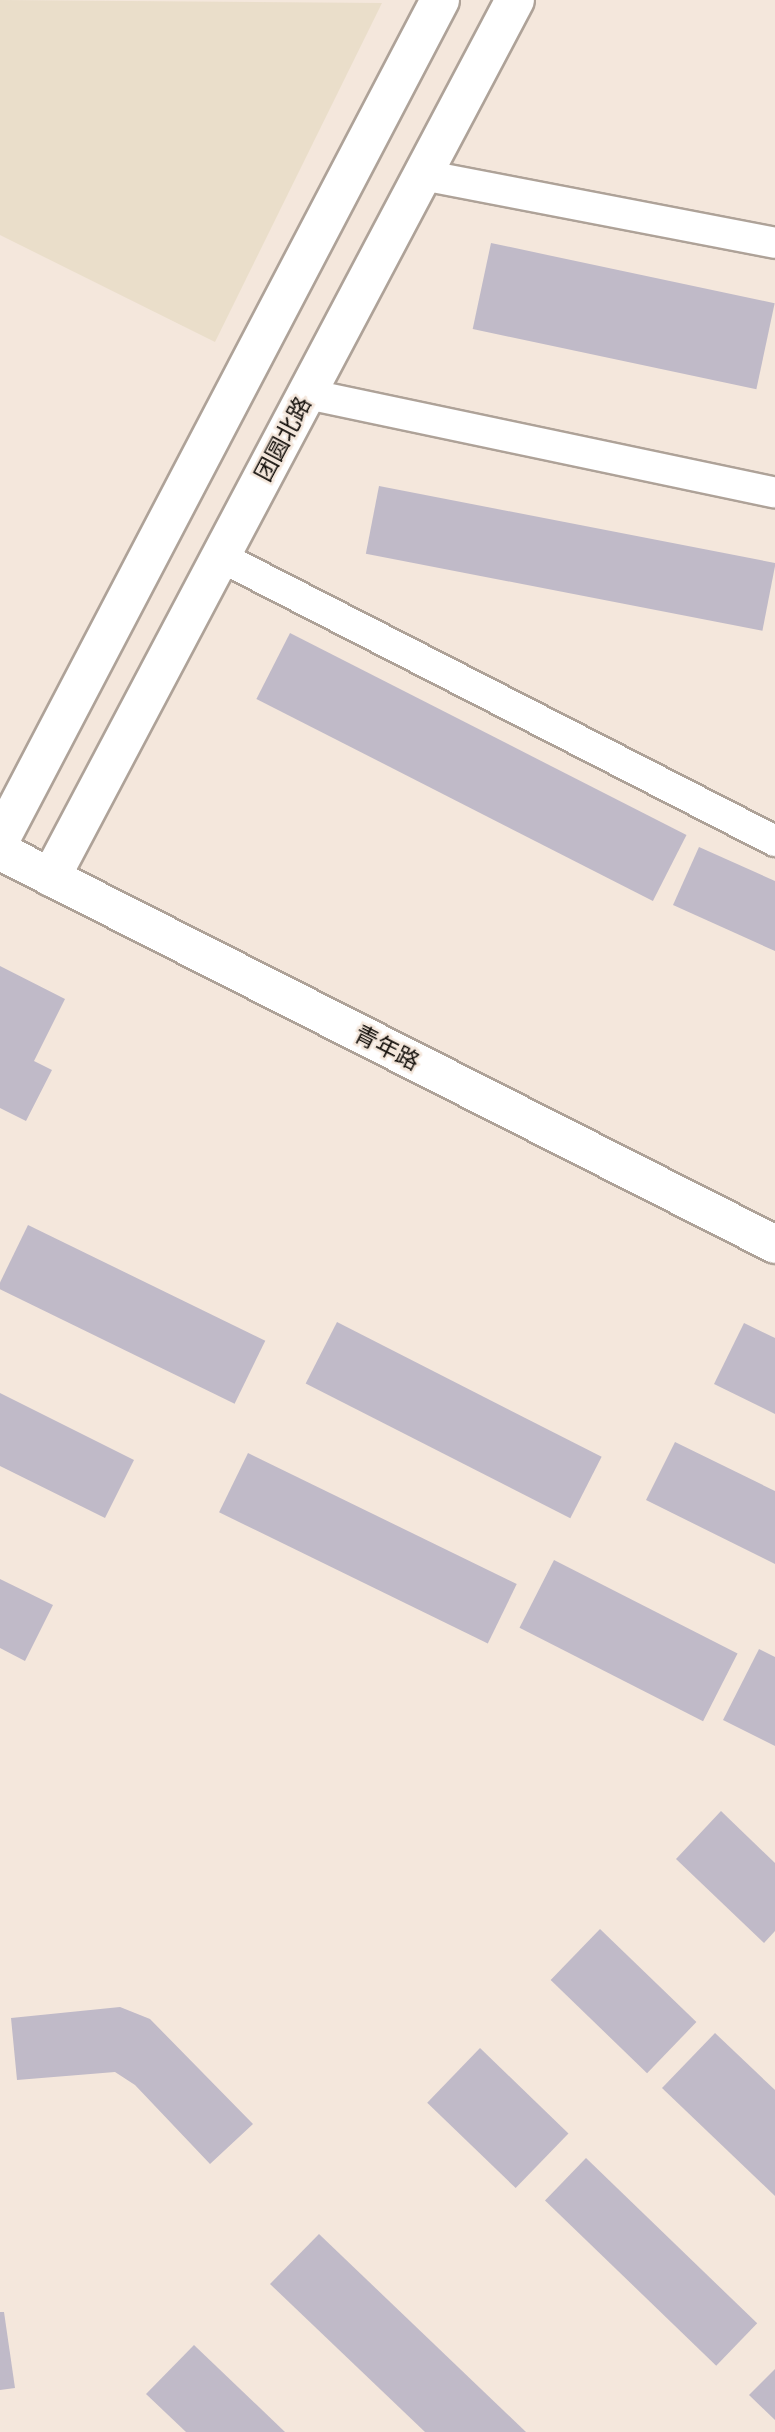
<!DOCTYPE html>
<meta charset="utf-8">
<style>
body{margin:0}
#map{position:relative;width:775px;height:2432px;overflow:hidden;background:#f4e7dc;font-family:"Fira Sans","Noto Sans SC",sans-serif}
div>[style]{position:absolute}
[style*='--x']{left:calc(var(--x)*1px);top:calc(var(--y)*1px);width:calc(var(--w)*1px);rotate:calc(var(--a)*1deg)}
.commercial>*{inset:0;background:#eadeca}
.building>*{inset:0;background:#c0bac8;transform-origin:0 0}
.roads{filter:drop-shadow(2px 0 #aea298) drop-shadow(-2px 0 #aea298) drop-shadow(0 2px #aea298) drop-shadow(0 -2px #aea298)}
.minor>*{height:30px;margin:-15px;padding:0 15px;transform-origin:15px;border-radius:15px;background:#fff}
.tertiary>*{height:37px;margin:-18.5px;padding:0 18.5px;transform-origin:18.5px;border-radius:18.5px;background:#fff}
.secondary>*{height:38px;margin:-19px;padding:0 19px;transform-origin:19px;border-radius:19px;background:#fff}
span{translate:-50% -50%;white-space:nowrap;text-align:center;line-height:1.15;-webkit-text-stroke:5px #f4e7dc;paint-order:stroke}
.street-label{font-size:23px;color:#110d09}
</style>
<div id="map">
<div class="commercial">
<div style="clip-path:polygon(0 0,382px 3px,215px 342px,0 235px)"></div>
</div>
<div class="building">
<div style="left:491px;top:243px;width:290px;height:88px;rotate:12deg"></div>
<div style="left:379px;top:486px;width:404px;height:69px;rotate:11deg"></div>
<div style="left:290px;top:633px;width:445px;height:74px;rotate:27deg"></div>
<div style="clip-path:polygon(699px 847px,775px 881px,775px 951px,673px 905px)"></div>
<div style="clip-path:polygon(0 966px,65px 999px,34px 1061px,52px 1070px,26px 1121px,0 1108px)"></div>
<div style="left:28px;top:1225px;width:264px;height:70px;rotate:26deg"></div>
<div style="left:337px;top:1322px;width:297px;height:69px;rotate:27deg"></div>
<div style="clip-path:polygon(744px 1323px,775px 1338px,775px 1414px,714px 1384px)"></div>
<div style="clip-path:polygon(0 1393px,134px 1460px,105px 1518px,0 1466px)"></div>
<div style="clip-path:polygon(675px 1442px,775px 1491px,775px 1564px,646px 1500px)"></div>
<div style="left:248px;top:1453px;width:299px;height:66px;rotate:26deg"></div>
<div style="left:554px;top:1560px;width:206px;height:76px;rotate:27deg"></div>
<div style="clip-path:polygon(0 1579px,53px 1605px,25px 1661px,0 1648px)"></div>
<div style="clip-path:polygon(759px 1649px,775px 1657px,775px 1746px,723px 1720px)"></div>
<div style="clip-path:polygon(721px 1811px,775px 1863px,775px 1931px,764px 1943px,676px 1859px)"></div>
<div style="left:600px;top:1929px;width:134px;height:71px;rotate:44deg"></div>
<div style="clip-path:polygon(120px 2007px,150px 2019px,253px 2124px,210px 2164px,135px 2085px,115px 2072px,17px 2080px,11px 2018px)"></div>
<div style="clip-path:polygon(715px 2033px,775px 2090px,775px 2196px,662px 2088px)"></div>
<div style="left:480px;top:2048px;width:123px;height:76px;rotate:44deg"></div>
<div style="left:586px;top:2158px;width:238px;height:59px;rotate:44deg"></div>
<div style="clip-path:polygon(319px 2234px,526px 2432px,425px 2432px,270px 2284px)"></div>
<div style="clip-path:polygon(0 2312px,4px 2312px,15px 2388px,0 2390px)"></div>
<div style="clip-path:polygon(194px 2345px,285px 2432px,186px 2432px,146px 2394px)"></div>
<div style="clip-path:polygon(775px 2369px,775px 2420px,749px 2395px)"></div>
</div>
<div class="roads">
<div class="minor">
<div style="--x:423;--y:175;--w:359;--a:10.9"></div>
<div style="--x:307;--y:394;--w:478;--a:11.9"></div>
<div style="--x:221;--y:557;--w:623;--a:27.14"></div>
</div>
<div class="tertiary">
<div style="--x:0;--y:851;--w:869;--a:26.89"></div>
</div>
<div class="secondary">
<div style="--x:0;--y:840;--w:948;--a:-62.35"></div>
<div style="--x:51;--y:877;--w:992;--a:-62.12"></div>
</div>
</div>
<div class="street-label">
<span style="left:283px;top:439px;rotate:-62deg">团圆北路</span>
<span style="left:387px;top:1048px;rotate:27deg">青年路</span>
</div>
</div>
